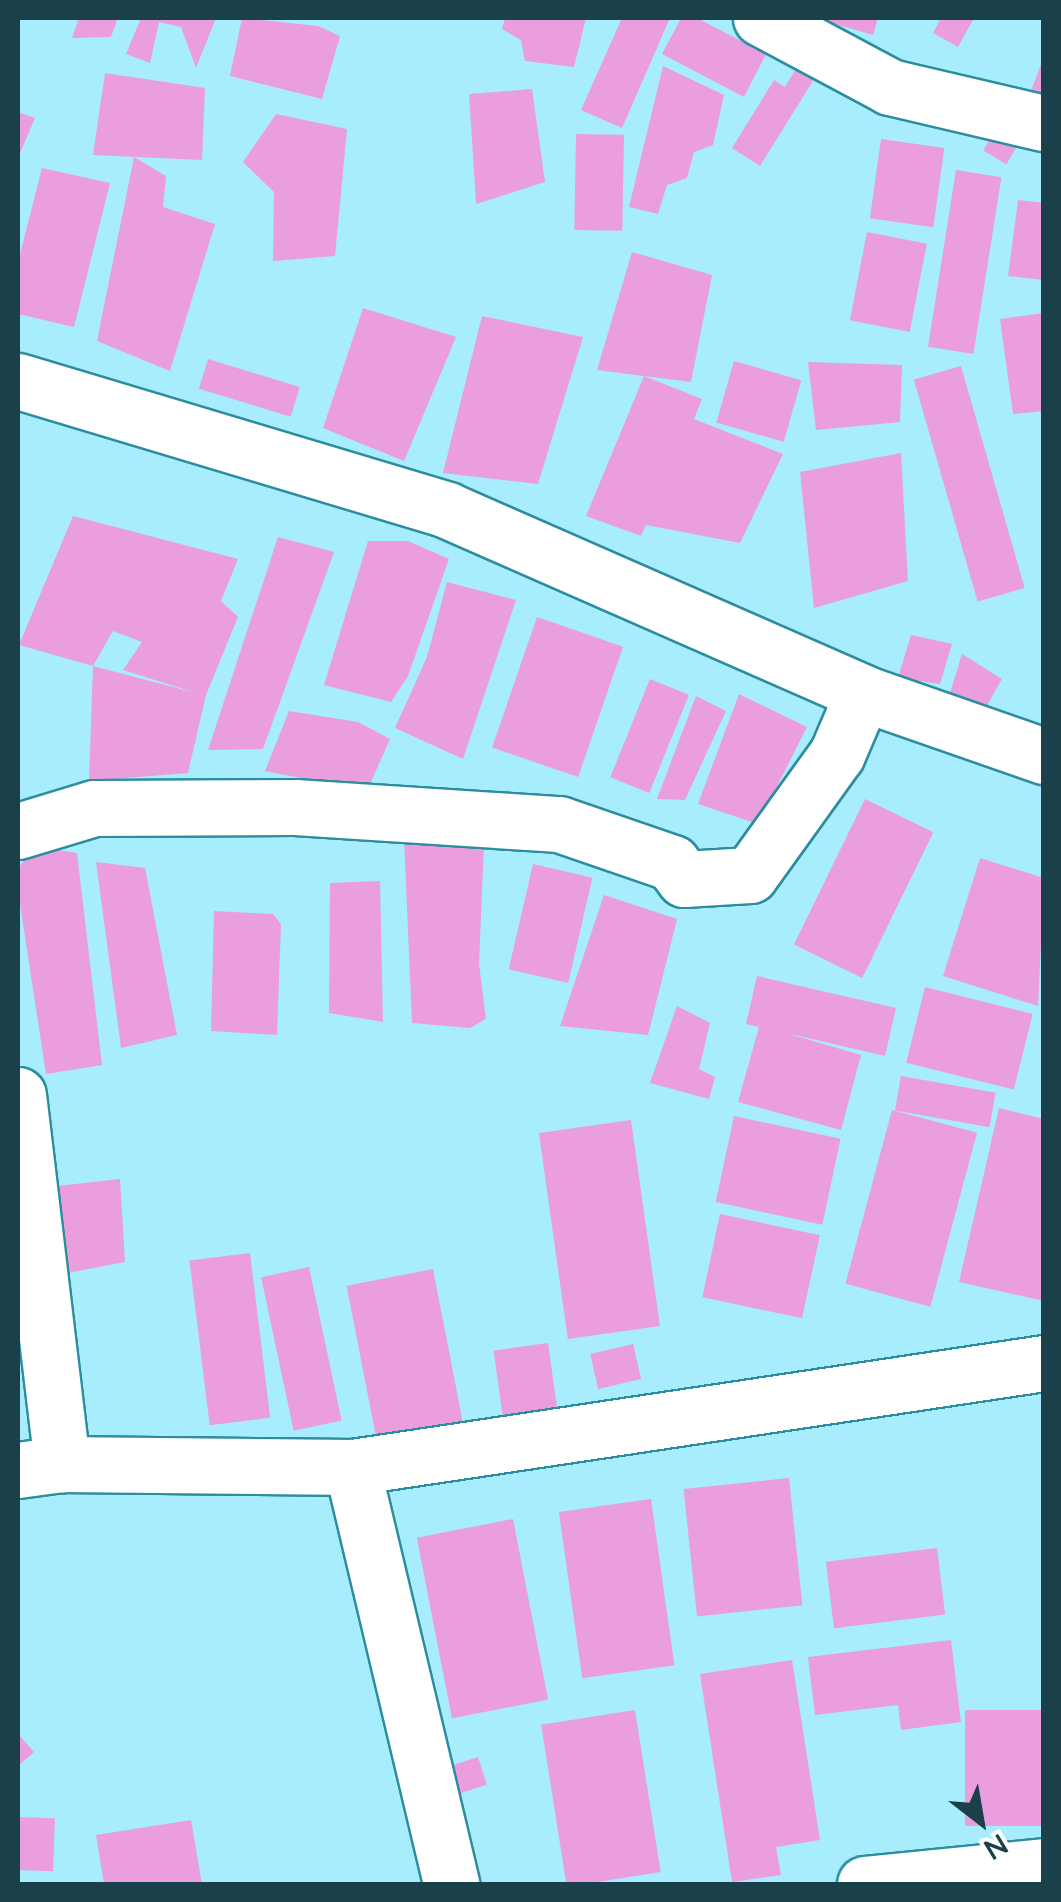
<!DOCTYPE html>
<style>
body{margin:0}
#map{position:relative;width:1061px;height:1902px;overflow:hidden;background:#a7edfd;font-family:Lato,sans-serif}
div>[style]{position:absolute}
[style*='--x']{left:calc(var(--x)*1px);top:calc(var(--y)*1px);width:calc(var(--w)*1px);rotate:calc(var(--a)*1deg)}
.building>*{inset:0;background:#eb9edd;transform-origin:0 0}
.roads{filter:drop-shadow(2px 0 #2c8d9f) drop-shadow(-2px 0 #2c8d9f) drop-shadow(0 2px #2c8d9f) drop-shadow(0 -2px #2c8d9f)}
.street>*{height:55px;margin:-27.5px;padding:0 27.5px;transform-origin:27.5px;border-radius:27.5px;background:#fff}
span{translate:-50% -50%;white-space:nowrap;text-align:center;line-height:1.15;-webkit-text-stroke:10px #fff;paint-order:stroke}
.frame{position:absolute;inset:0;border:20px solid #1a4149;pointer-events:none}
.north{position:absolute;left:931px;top:1772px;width:100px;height:100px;-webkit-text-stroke:8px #fff;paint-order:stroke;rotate:149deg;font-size:28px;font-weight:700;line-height:40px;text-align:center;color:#1a4149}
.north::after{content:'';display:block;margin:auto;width:35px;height:45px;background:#1a4149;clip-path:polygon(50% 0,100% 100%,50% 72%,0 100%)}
</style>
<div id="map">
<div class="building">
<div style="clip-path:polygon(79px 18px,118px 18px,111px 37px,72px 38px)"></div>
<div style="clip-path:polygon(141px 18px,216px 18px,196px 68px,181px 27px,159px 22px,150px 63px,126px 54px)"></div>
<div style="clip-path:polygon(242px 18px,318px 26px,340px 36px,322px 99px,230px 76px)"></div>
<div style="clip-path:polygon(505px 18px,586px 18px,574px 67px,525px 61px,521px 40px,502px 29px)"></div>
<div style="clip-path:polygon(622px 18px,670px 18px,622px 128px,581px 110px)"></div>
<div style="clip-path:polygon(681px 18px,697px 18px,766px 54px,744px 97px,662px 54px)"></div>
<div style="clip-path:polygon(814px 18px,878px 18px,873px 35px)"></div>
<div style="clip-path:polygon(941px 18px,974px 18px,958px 47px,933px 33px)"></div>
<div style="clip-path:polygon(1043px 59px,1044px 59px,1044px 101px,1029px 96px)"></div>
<div style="clip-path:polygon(798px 65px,816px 76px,760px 166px,732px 148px,774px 80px,785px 87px)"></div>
<div style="clip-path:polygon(663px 66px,724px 95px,713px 145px,694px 152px,687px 178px,667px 185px,658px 214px,629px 207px)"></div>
<div style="clip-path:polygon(105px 73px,205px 88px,202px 160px,93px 155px)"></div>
<div style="clip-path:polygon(532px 89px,545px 182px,476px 204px,469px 94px)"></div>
<div style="clip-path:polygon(18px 112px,35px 118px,18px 158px)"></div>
<div style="clip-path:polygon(276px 114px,347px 129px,335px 256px,273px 261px,274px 192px,243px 162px)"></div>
<div style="left:996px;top:129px;width:27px;height:25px;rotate:31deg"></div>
<div style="left:576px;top:134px;width:48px;height:96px;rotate:1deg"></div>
<div style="left:881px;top:139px;width:64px;height:80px;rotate:8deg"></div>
<div style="clip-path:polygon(134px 157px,166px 176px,163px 207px,215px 224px,170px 371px,97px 341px)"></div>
<div style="clip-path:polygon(42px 168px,110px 183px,74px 327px,18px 314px,18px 262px)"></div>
<div style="left:956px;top:170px;width:46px;height:179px;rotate:9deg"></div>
<div style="clip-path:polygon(1018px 200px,1044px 203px,1044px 280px,1008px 276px)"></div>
<div style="left:867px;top:232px;width:61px;height:90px;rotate:11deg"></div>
<div style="clip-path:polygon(632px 252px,712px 275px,691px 382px,597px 370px)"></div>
<div style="clip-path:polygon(363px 308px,456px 337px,404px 461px,323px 428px)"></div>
<div style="clip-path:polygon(1044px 313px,1044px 411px,1013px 414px,1000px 319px)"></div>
<div style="clip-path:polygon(482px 316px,583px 337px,538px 484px,443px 473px)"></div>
<div style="left:208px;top:359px;width:96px;height:31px;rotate:17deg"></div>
<div style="left:734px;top:361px;width:70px;height:64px;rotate:16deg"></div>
<div style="clip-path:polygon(808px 362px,902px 365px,900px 422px,816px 430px)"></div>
<div style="left:961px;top:366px;width:231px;height:49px;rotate:74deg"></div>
<div style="clip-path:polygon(644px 376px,702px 399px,694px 419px,783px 454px,740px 543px,646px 525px,641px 536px,586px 516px)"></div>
<div style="clip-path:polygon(901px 453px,908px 581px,814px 608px,800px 472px)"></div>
<div style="clip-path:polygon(evenodd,73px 516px,238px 559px,221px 601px,238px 617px,206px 695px,188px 773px,89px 781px,93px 666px,19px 645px,73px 516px,113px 631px,142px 642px,123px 670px,196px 693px,93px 666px,113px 631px)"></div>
<div style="clip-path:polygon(278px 537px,334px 552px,263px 749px,208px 750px)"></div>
<div style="clip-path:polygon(368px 541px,408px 541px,449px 559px,408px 676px,391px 702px,324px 685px)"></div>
<div style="clip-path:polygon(447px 582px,516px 600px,463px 759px,395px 728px,427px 657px)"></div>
<div style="left:537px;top:617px;width:91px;height:138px;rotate:19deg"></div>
<div style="clip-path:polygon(911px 635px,952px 644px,940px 684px,898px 678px)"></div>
<div style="clip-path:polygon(962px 654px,1002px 679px,985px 709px,949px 696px)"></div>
<div style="left:650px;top:679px;width:42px;height:106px;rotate:22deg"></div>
<div style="clip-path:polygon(739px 694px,807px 727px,758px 824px,698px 804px)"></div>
<div style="clip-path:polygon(696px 696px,726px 711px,685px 800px,657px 799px)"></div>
<div style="clip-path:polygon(289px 711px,358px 722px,390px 739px,367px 791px,265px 771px)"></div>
<div style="left:865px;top:799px;width:76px;height:162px;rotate:26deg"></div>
<div style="clip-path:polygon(404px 839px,484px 845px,479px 964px,486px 1019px,470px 1028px,412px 1023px)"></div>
<div style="clip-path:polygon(34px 846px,77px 853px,102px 1065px,46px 1074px,18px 891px,18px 869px)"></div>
<div style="clip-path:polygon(980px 858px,1044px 878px,1038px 1006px,943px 976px)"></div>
<div style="clip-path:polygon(96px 862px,145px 868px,177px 1035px,121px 1048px)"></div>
<div style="left:533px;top:864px;width:61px;height:108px;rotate:13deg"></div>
<div style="clip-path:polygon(380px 881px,383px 1022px,329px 1013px,330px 883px)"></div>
<div style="clip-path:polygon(604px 895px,677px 919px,648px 1035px,560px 1026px)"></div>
<div style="clip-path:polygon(214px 911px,273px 914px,281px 924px,277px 1035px,211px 1031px)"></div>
<div style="clip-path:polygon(757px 976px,896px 1008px,885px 1056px,786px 1033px,861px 1055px,841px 1130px,738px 1102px,759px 1027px,746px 1024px)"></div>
<div style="left:925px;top:987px;width:111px;height:78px;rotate:14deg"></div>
<div style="clip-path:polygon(677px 1006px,710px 1023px,699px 1069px,715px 1077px,709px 1099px,650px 1083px)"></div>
<div style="left:901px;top:1076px;width:96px;height:35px;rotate:10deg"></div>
<div style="clip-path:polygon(999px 1108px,1044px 1119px,1044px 1301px,959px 1282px)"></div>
<div style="left:892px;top:1110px;width:88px;height:180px;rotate:15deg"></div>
<div style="left:734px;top:1116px;width:109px;height:88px;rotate:12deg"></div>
<div style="left:631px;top:1120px;width:208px;height:93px;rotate:82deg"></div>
<div style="clip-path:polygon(120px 1179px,125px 1262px,52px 1276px,39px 1188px)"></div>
<div style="left:720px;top:1214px;width:102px;height:85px;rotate:12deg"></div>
<div style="left:250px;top:1253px;width:166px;height:61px;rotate:83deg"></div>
<div style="left:309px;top:1267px;width:157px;height:49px;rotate:78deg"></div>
<div style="left:433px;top:1269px;width:164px;height:88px;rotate:79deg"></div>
<div style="left:548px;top:1343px;width:68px;height:55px;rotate:82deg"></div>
<div style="left:633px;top:1344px;width:36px;height:44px;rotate:77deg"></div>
<div style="left:789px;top:1478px;width:128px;height:106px;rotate:84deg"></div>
<div style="left:651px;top:1499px;width:168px;height:93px;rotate:82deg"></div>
<div style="left:513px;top:1519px;width:184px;height:98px;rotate:79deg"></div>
<div style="left:937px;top:1548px;width:67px;height:112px;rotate:83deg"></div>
<div style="clip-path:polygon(951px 1640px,961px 1722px,901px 1730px,898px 1705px,815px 1715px,808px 1657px)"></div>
<div style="clip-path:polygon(792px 1660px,820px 1840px,776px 1847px,781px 1875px,732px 1882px,700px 1674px)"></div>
<div style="left:635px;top:1710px;width:164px;height:95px;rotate:81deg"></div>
<div style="left:1044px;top:1710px;width:116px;height:79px;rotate:90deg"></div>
<div style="clip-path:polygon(18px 1734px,34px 1752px,18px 1766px)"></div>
<div style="left:478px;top:1757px;width:29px;height:31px;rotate:72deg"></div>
<div style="left:18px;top:1817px;width:37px;height:53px;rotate:2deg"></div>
<div style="clip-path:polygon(191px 1820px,202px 1884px,104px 1884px,96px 1835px)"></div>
</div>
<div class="roads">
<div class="street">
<div style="--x:761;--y:18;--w:146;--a:28.1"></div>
<div style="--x:890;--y:87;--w:158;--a:13.2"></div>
<div style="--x:18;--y:381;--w:448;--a:16.7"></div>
<div style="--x:447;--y:510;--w:454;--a:23.7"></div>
<div style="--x:863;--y:693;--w:192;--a:19.2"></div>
<div style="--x:18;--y:831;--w:79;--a:-16.8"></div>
<div style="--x:94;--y:808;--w:201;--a:-0.3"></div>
<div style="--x:295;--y:807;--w:265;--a:3.7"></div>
<div style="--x:559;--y:824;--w:120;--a:19"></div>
<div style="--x:672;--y:863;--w:20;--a:53"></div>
<div style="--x:684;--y:879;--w:66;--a:-3.5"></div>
<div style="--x:750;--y:875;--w:149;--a:-54.3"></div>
<div style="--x:837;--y:754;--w:66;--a:-66.9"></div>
<div style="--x:18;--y:1095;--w:372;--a:83.2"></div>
<div style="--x:352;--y:1467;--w:429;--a:76.6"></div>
<div style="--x:18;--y:1470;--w:44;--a:-7.8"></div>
<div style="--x:62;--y:1464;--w:290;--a:0.6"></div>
<div style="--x:352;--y:1467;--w:700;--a:-8.55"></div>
<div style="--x:865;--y:1884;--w:180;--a:-5.7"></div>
</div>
</div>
<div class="frame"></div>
<div class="north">N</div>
</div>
